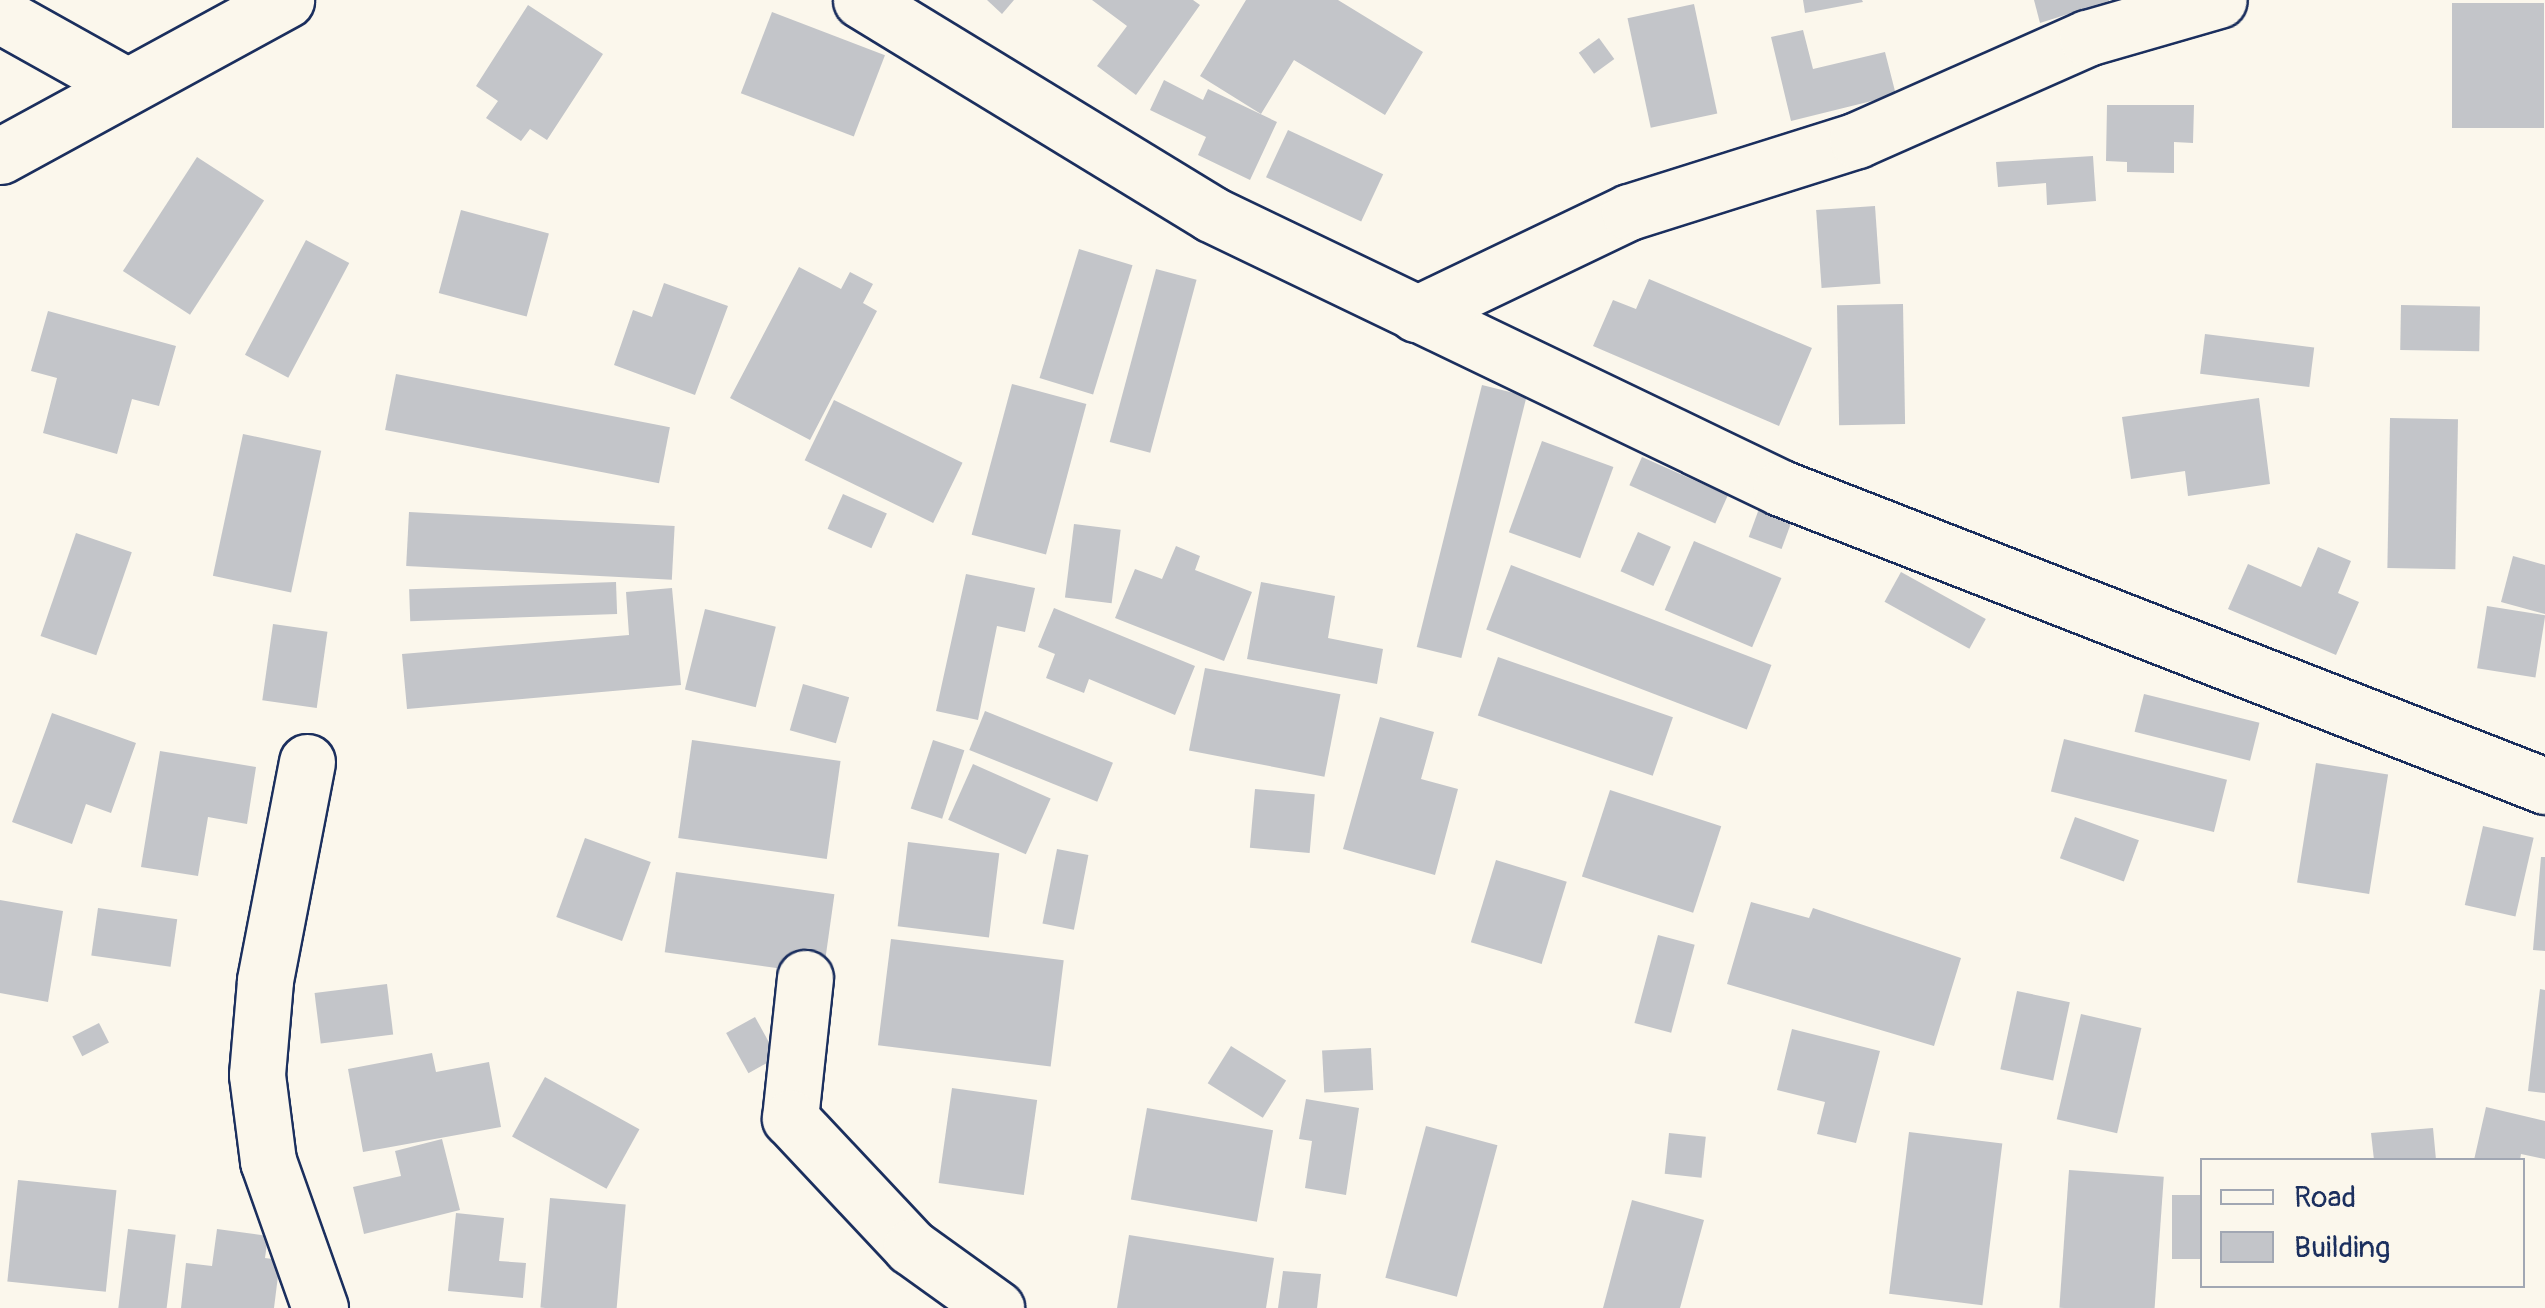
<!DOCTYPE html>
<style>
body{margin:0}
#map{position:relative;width:2545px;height:1308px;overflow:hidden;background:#fbf7ec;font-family:Pangolin,sans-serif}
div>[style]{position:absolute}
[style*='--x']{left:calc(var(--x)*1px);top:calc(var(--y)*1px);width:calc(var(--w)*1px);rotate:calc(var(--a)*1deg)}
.building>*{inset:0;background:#c3c5c9;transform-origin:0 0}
.roads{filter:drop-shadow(2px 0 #1b2f5e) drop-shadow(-2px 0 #1b2f5e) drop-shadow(0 2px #1b2f5e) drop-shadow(0 -2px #1b2f5e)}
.minor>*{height:55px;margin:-27.5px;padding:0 27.5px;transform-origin:27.5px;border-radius:27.5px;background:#fbf7ec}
span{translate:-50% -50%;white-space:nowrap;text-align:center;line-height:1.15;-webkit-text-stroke:9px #fbf7ec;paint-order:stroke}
.legend{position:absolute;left:2200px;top:1158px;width:325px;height:130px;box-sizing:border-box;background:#fbf7ec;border:2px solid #a1a7b3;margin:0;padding:12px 18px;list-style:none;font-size:30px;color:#1b2f5e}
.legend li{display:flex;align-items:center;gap:20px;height:50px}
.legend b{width:50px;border:2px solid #a1a7b3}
</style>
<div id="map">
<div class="building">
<div style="clip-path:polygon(987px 0,1014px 0,1002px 14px)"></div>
<div style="clip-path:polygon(1092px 0,1193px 0,1200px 5px,1136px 95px,1097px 66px,1127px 26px)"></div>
<div style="clip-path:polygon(1246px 0,1338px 0,1423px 52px,1385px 115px,1294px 60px,1261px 114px,1200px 76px)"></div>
<div style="clip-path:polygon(1803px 0,1862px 0,1863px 2px,1805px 13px)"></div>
<div style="clip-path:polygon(2034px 0,2109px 0,2109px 1px,2040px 23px)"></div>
<div style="left:2544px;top:3px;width:125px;height:92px;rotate:90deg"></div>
<div style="left:1694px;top:4px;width:112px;height:68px;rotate:78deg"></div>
<div style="clip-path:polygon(528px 5px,603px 54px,547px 140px,530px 129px,521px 141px,486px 118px,498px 101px,476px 86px)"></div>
<div style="left:772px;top:12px;width:121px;height:87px;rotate:21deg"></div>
<div style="clip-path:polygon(1803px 30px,1813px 69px,1885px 52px,1896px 95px,1791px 121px,1771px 37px)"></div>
<div style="left:1599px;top:38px;width:26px;height:25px;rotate:54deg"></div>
<div style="clip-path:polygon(1164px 80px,1203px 100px,1208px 89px,1277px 122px,1250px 180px,1198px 155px,1206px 137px,1150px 110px)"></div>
<div style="clip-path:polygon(2107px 105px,2194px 105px,2193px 143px,2174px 142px,2174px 173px,2127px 172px,2127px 162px,2106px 161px)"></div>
<div style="left:1288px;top:130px;width:105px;height:52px;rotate:25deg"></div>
<div style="clip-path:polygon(2093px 156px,2096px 201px,2047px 205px,2046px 183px,1998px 187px,1996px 162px)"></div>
<div style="left:197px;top:157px;width:80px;height:136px;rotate:33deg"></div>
<div style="left:1875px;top:206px;width:78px;height:59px;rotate:86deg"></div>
<div style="left:461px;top:210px;width:91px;height:86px;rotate:15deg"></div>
<div style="left:306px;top:240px;width:49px;height:130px;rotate:28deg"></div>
<div style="left:1079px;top:249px;width:56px;height:135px;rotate:17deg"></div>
<div style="clip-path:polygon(799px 267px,841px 289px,850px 272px,873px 284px,863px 303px,877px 311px,810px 440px,730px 398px)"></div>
<div style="left:1156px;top:269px;width:42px;height:179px;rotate:15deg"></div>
<div style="clip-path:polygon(1649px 279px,1812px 348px,1779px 426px,1593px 346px,1613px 300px,1636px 309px)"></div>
<div style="clip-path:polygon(664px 283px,728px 306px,695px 395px,614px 365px,633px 310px,652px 317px)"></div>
<div style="left:1903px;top:304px;width:120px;height:66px;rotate:89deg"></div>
<div style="left:2401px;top:305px;width:79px;height:45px;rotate:1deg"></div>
<div style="clip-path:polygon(48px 311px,176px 346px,159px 406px,132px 399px,117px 454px,43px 433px,57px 378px,31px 371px)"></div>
<div style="left:2205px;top:334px;width:110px;height:40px;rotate:7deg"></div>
<div style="left:396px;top:374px;width:279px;height:57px;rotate:11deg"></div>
<div style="left:1012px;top:384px;width:77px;height:156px;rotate:15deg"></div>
<div style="left:1482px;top:385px;width:46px;height:270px;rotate:14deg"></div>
<div style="clip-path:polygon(2259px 398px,2270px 484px,2188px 496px,2185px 471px,2131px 479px,2122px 417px)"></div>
<div style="left:834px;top:400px;width:143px;height:67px;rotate:26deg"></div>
<div style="left:2390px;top:418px;width:68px;height:150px;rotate:1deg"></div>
<div style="left:243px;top:434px;width:80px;height:145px;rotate:12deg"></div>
<div style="left:1542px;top:441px;width:76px;height:97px;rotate:20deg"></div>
<div style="left:1642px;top:457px;width:94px;height:31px;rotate:24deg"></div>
<div style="left:843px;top:494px;width:48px;height:38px;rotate:24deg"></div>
<div style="left:1760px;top:506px;width:35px;height:33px;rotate:20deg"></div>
<div style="left:409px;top:512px;width:266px;height:54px;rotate:3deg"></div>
<div style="left:1074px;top:524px;width:47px;height:74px;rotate:7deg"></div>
<div style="left:1638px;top:532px;width:36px;height:43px;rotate:24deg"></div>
<div style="left:76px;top:533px;width:59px;height:109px;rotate:19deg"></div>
<div style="left:1694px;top:541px;width:95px;height:75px;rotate:23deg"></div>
<div style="clip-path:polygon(1176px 546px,1200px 556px,1195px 570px,1252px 592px,1224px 661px,1115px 618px,1135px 569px,1162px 579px)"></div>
<div style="clip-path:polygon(2318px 547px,2351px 561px,2338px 593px,2359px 602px,2336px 655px,2228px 609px,2248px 564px,2301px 587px)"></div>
<div style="clip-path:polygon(2513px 556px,2545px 565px,2545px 614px,2501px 602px)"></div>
<div style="left:1511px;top:565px;width:279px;height:69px;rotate:21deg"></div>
<div style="left:1901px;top:572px;width:97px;height:34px;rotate:29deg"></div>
<div style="clip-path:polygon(966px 574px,1035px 588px,1025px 632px,997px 626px,978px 720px,936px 711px)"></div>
<div style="left:616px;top:582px;width:32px;height:207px;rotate:88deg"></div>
<div style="clip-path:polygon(1261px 582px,1335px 596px,1328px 638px,1383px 649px,1377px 684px,1247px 659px)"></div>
<div style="clip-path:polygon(672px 588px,681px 685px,407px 709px,402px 654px,629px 635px,626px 592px)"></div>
<div style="left:2487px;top:606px;width:59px;height:63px;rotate:9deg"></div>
<div style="clip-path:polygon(1054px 608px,1195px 666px,1175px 715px,1089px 679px,1084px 693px,1046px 678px,1055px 654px,1038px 647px)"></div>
<div style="left:705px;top:609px;width:73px;height:83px;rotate:14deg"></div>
<div style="left:273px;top:624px;width:55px;height:77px;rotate:8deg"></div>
<div style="left:1498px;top:657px;width:185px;height:62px;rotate:19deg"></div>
<div style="left:1205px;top:668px;width:138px;height:84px;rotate:11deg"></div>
<div style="left:803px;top:684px;width:48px;height:48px;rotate:16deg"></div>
<div style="left:2144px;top:694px;width:119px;height:39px;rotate:14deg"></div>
<div style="left:985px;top:711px;width:138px;height:42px;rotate:22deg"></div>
<div style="clip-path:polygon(52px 713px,136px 743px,111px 813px,86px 804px,72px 844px,12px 822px)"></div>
<div style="clip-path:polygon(1380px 717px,1434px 732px,1421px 779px,1458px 789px,1435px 875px,1343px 849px)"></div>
<div style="left:2064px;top:739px;width:168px;height:54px;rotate:14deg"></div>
<div style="left:692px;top:740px;width:150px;height:99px;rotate:8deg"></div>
<div style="left:933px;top:740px;width:33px;height:72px;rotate:18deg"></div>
<div style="clip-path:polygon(160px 751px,256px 767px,247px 824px,208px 817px,198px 876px,141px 867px)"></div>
<div style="left:2316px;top:763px;width:73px;height:121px;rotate:9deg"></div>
<div style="left:973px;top:764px;width:85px;height:61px;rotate:24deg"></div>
<div style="left:1255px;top:789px;width:60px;height:59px;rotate:5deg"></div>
<div style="left:1610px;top:790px;width:117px;height:91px;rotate:18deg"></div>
<div style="left:2075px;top:817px;width:68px;height:44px;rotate:20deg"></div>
<div style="left:2483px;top:826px;width:52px;height:81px;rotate:13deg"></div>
<div style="left:585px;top:838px;width:70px;height:84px;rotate:20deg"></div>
<div style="left:908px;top:842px;width:92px;height:85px;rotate:7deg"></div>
<div style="left:1057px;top:849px;width:32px;height:76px;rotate:11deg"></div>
<div style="clip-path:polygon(2541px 857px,2545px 857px,2545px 951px,2533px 950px)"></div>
<div style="left:1496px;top:860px;width:74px;height:86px;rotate:17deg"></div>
<div style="left:676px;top:872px;width:160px;height:81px;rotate:8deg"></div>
<div style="clip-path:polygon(0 900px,63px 911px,48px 1002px,0 993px)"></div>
<div style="clip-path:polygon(1751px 902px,1809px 918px,1813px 908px,1961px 958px,1934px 1046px,1727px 984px)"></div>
<div style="left:98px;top:908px;width:80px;height:48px;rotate:8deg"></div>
<div style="left:1658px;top:935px;width:38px;height:91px;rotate:15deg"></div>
<div style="left:891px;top:939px;width:174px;height:107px;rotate:7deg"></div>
<div style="left:387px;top:984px;width:51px;height:73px;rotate:83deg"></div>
<div style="clip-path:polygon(2540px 989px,2545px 990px,2545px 1093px,2528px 1091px)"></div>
<div style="left:2017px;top:991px;width:54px;height:80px;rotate:12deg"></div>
<div style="left:2081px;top:1014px;width:62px;height:108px;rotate:13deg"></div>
<div style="left:755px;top:1017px;width:46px;height:33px;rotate:61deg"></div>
<div style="left:99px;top:1023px;width:22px;height:30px;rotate:63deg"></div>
<div style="clip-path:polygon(1792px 1029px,1880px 1051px,1856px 1143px,1817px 1134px,1825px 1102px,1777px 1090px)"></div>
<div style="left:1231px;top:1046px;width:65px;height:44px;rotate:32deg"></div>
<div style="left:1371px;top:1048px;width:42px;height:49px;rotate:87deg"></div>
<div style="clip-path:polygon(432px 1053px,436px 1072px,489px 1062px,501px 1127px,363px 1152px,348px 1069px)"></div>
<div style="left:545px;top:1077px;width:108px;height:68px;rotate:29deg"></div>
<div style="left:952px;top:1088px;width:86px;height:96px;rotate:8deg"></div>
<div style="clip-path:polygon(1306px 1099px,1359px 1108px,1346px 1195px,1305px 1188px,1312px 1141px,1299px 1139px)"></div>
<div style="clip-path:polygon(2486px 1107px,2545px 1121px,2545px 1159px,2521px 1154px,2520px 1160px,2474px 1160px)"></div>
<div style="left:1147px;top:1108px;width:128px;height:93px;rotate:10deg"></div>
<div style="left:1426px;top:1126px;width:74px;height:157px;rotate:15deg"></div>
<div style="clip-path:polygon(2433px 1128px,2436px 1160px,2374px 1160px,2371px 1133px)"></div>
<div style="left:1909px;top:1132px;width:94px;height:163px;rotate:7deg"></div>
<div style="left:1669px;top:1133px;width:37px;height:41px;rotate:6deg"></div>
<div style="clip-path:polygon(442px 1139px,460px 1210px,364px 1234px,353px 1187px,401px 1176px,395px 1151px)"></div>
<div style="left:2069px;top:1170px;width:95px;height:138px;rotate:4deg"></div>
<div style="left:18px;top:1180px;width:99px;height:102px;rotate:6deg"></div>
<div style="left:2202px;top:1195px;width:64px;height:30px;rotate:90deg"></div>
<div style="left:550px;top:1198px;width:76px;height:110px;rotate:5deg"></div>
<div style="clip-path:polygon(1632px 1200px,1704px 1220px,1680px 1308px,1603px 1308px)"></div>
<div style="clip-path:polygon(456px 1213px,504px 1218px,499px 1261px,526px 1263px,523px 1298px,448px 1291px)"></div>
<div style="left:128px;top:1229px;width:48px;height:80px;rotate:7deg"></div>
<div style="clip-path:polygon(217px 1229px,268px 1236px,265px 1258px,280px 1260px,274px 1308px,181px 1308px,186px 1263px,212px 1266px)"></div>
<div style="clip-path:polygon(1129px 1235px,1274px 1258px,1266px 1308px,1117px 1308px)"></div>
<div style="clip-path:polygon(1283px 1271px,1321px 1274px,1317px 1308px,1278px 1308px)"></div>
</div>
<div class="roads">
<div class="minor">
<div style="--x:861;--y:0;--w:410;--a:31.4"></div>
<div style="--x:1211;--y:214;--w:632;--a:25.67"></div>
<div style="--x:1781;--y:488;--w:820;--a:21.31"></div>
<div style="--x:0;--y:15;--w:145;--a:29.2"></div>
<div style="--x:0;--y:156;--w:326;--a:-28.6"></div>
<div style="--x:1416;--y:314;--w:236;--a:-25.6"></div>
<div style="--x:1629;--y:212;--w:239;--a:-17.5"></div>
<div style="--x:1857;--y:140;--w:252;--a:-23.9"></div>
<div style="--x:2087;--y:38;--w:137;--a:-16.1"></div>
<div style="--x:307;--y:762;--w:223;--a:100.9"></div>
<div style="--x:265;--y:981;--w:94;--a:94.9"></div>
<div style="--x:257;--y:1075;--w:87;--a:82.7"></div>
<div style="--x:268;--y:1161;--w:156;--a:70.5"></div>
<div style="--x:805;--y:978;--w:141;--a:96.1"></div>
<div style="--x:790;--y:1118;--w:177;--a:46.8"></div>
<div style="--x:911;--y:1247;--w:105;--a:35.7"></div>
</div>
</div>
<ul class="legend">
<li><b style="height:12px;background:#fbf7ec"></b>Road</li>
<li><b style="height:28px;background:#c3c5c9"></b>Building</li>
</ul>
</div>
